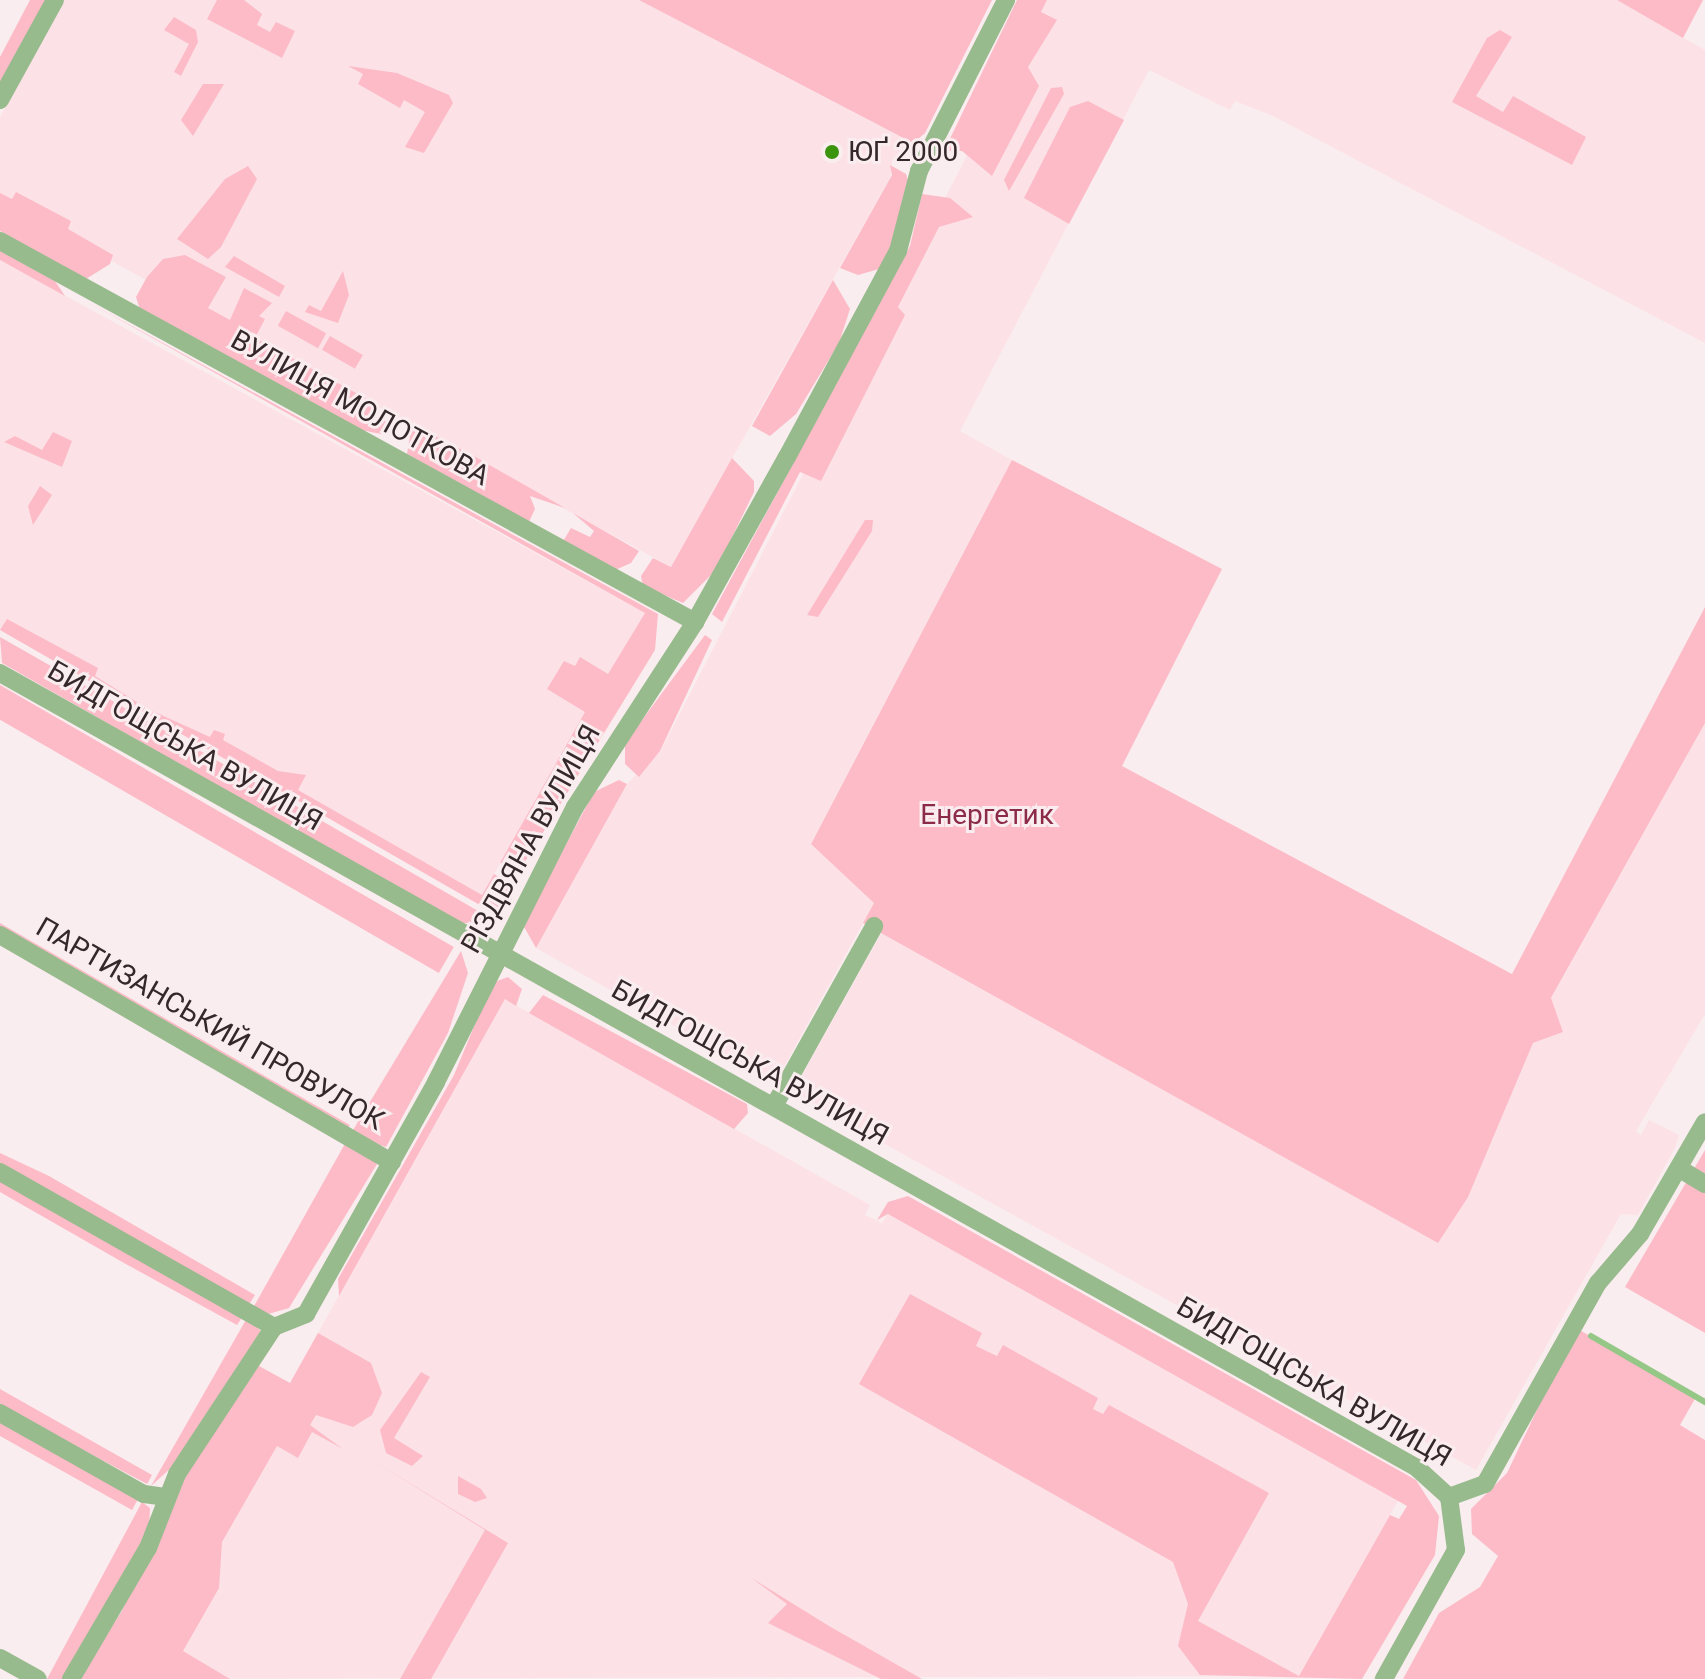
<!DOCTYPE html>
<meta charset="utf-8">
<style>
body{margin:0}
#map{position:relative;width:1705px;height:1679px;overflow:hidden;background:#faedef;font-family:Roboto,sans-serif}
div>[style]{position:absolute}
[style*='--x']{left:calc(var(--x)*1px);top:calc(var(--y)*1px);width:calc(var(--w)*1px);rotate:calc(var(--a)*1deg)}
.built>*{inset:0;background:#fce2e6}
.green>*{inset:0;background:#fcbbc7;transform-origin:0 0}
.stream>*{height:6px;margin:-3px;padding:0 3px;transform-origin:3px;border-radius:3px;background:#95c786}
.minor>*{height:18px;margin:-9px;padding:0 9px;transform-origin:9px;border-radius:9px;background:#98bb8e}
.dots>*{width:22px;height:22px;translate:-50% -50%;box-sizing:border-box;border:4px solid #faedef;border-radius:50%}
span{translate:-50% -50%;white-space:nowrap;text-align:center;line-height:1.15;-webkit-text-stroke:6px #faedef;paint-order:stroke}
.poi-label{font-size:28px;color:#34282a}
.left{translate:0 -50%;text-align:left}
.street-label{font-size:28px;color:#34282a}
.park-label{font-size:28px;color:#8c2b48}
</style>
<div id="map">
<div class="built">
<div style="clip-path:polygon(64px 0,639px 0,912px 143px,893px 158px,890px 178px,671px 567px,0 200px,0 117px)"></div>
<div style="clip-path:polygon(1047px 0,1617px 0,1705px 50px,1705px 343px,1273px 116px,1235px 101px,1230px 110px,1149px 70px,960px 431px,1012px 460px,811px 843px,874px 903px,775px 1083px,536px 948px,627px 784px,660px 752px)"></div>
<div style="clip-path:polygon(0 260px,645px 613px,482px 895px,297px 790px,292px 798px,0 630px)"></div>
<div style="clip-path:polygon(1705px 723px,1705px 1014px,1636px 1131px,1641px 1135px,1649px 1120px,1679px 1135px,1675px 1148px,1638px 1215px,1621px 1214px,1476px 1470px,792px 1093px,882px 932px,1057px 1028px,1465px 1195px,1533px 1043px,1563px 1032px,1551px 999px)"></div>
<div style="clip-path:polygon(505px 999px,863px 1201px,870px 1205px,865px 1215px,882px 1223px,888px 1214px,1399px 1499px,1299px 1676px,124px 1679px)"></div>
</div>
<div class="green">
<div style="clip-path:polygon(30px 0,47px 0,0 86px,0 57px)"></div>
<div style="clip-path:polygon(217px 0,244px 0,262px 14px,257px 25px,270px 32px,276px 22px,295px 31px,282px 58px,207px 19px)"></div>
<div style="clip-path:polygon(639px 0,992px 0,925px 133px,901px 154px,911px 142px)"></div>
<div style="clip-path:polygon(1017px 0,1047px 0,1041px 12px,1057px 20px,1028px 67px,1039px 86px,992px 176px,962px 151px,944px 151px)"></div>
<div style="clip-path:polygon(1617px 0,1703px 0,1683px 38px)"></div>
<div style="clip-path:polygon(174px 17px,196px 30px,198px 42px,181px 76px,174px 72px,189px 44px,164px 30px)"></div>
<div style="clip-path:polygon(1500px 30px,1512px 37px,1476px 96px,1503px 112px,1513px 96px,1586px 137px,1572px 165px,1452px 102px,1487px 38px)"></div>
<div style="clip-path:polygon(348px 66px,397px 73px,449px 95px,453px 103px,424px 153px,405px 147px,425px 112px,404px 100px,400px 108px,358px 84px,363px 74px)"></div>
<div style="clip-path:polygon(203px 84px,224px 84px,193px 136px,181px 120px)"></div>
<div style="clip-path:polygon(1062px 87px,1064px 94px,1009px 191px,1004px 180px,1051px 88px)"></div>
<div style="clip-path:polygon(1088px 101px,1124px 120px,1069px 224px,1024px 198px,1070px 107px)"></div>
<div style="clip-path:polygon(890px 165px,906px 174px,910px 187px,890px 253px,879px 269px,858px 275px,840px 268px,892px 175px)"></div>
<div style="clip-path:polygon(248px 166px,257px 179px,221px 247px,208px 259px,177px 239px,225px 179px)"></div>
<div style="clip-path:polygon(16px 192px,71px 221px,68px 229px,113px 255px,110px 264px,86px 279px,0 231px,0 193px,12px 199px)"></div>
<div style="clip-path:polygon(922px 194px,950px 198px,973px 217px,939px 227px,898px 307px,905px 315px,821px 481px,800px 472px,722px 622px,712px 614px,910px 246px)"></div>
<div style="clip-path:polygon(0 251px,55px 281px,65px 296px,0 260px)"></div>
<div style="clip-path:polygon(185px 255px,226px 277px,208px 308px,230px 320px,244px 288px,272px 303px,259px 316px,265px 319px,255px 338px,378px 405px,373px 415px,393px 425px,381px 434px,361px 430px,140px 310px,136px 297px,147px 277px,163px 259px)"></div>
<div style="clip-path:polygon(234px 256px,285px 286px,279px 297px,225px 267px)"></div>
<div style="clip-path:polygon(343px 271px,349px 295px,338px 323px,305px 312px,309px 305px,321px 311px)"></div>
<div style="clip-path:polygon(833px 280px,850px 309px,839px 343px,796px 414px,770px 436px,752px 426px)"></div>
<div style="clip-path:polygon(88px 302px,658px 614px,655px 650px,523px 865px,500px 863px,585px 712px,547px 689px,564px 661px,575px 666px,580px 657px,608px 674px,645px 613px)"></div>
<div style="left:286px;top:311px;width:46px;height:17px;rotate:29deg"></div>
<div style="left:330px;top:336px;width:38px;height:16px;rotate:30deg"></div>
<div style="clip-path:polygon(412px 424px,472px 455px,565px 508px,530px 496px,535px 509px,528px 524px,407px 454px)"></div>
<div style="clip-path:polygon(53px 432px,72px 441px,62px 467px,4px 442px,15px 436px,42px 450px)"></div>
<div style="clip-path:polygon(732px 458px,754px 481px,754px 492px,716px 570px,683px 603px,643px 586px,641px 576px,653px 558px,671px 567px)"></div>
<div style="clip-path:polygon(1012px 460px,1222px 569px,1122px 766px,1512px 974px,1705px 607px,1705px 723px,1551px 998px,1563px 1032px,1533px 1043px,1468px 1197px,1438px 1243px,863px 923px,874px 903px,811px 844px)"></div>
<div style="clip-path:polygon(40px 486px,52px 495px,33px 525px,28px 506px)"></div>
<div style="clip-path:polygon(573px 513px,639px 551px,631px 563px,613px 571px,562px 543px,571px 528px,590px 537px,594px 531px)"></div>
<div style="clip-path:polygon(865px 520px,873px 520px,872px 531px,818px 617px,807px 615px)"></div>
<div style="clip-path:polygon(7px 619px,98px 668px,95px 676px,148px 709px,210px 737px,214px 730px,225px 734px,223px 740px,278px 771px,306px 775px,298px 790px,482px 895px,494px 874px,503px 879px,512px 900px,499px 916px,0 630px)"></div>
<div style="clip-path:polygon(705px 635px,712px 640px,660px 751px,639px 777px,625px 764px,625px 743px)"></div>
<div style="clip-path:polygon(0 637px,211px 757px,492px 919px,460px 924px,2px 663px)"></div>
<div style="left:0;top:685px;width:524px;height:30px;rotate:30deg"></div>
<div style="clip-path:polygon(619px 780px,627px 784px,536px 948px,523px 925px,594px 792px)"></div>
<div style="left:0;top:923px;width:404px;height:4px;rotate:30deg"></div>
<div style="clip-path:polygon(461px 951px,468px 973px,448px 1033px,386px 1147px,374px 1143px,353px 1130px)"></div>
<div style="clip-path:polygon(508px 977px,522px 989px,516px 1006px,505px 999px,339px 1296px,338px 1279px,454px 1075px,483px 1005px,497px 981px)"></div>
<div style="clip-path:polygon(543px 995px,747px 1104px,748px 1113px,734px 1129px,529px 1013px)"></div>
<div style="clip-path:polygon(347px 1140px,377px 1164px,289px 1308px,265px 1315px,253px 1308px)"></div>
<div style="clip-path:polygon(1705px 1150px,1705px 1333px,1625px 1287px)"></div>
<div style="clip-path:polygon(0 1153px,49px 1176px,255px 1295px,248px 1306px,0 1164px)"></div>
<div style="clip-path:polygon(0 1179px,243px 1316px,237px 1325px,124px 1263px,0 1192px)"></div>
<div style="clip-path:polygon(908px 1196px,1416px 1480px,1439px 1516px,1435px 1555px,1362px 1679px,1200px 1675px,1178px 1646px,1188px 1604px,1173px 1562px,859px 1384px,910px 1294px,982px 1333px,976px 1346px,997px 1356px,1003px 1345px,1098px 1398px,1093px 1409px,1103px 1414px,1109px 1405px,1269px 1493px,1198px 1621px,1299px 1676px,1390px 1515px,1399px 1519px,1407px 1506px,888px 1214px,877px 1220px,888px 1202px)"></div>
<div style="clip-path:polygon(247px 1318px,261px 1331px,182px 1458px,151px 1486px)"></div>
<div style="clip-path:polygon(1576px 1328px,1696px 1397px,1680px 1425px,1705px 1440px,1705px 1679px,1403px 1679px,1439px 1613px,1480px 1587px,1498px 1556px,1472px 1534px,1471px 1509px,1507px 1473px)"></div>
<div style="clip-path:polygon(318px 1333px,371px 1363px,382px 1393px,372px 1415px,353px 1427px,316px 1415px,310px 1425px,343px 1449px,312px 1432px,298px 1458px,277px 1446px,222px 1542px,219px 1588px,183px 1651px,230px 1679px,77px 1679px,122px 1611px,182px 1479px,266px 1348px,259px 1366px,290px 1383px)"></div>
<div style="clip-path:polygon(421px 1372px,430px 1377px,394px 1438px,423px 1456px,412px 1466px,386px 1453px,380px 1430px)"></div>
<div style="clip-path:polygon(0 1389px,152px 1475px,147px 1484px,0 1406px)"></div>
<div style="clip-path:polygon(0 1420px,138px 1499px,132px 1510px,0 1436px)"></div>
<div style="clip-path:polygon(367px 1457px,508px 1543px,431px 1679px,400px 1679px,485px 1530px)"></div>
<div style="clip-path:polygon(458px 1476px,481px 1489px,487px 1498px,475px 1502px,458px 1494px)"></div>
<div style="clip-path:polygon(142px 1502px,150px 1508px,149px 1531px,63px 1679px,47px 1679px)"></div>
<div style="clip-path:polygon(750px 1577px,829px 1626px,922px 1679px,881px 1679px,768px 1623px,787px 1604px)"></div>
</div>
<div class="stream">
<div style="--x:1591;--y:1336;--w:132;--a:30.1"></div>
</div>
<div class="minor">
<div style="--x:0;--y:100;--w:114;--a:-61.2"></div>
<div style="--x:0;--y:241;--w:793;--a:28.73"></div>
<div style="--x:0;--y:673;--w:1625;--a:29.29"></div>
<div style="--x:1417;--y:1468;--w:43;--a:42.2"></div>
<div style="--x:1449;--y:1497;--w:53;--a:82.5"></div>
<div style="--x:1456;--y:1550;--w:148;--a:119.2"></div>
<div style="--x:0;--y:935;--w:453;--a:30.1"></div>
<div style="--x:774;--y:1106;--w:206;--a:-60.9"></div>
<div style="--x:1680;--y:1169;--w:29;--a:31"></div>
<div style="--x:0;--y:1172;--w:315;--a:29.5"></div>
<div style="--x:0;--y:1413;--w:165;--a:29.4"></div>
<div style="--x:144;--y:1494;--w:21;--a:8"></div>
<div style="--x:1449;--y:1497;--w:38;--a:-20"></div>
<div style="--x:1485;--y:1484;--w:231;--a:-60.7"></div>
<div style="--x:1598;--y:1283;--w:65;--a:-49.4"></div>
<div style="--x:1640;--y:1234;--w:129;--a:-59.9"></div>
<div style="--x:0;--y:1658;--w:43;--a:28.9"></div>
<div style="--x:71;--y:1679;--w:152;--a:-59.6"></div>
<div style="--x:148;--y:1548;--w:79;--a:-68.6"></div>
<div style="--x:177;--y:1474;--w:176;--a:-56.6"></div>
<div style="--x:274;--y:1327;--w:35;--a:-22"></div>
<div style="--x:306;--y:1314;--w:266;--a:-60.7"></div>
<div style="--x:436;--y:1082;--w:308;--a:-63.2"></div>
<div style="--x:575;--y:807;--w:221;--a:-57"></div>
<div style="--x:695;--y:622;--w:189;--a:-60.9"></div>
<div style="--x:787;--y:457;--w:234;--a:-61.7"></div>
<div style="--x:898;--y:251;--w:83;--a:-75.3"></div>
<div style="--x:919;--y:171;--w:192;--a:-63"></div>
</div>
<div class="dots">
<div style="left:832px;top:152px;background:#3a950c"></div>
</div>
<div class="poi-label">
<span class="left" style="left:848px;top:152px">ЮҐ 2000</span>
</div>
<div class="street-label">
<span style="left:360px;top:408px;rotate:29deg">ВУЛИЦЯ МОЛОТКОВА</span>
<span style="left:185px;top:746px;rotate:30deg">БИДГОЩСЬКА ВУЛИЦЯ</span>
<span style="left:531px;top:839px;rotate:-61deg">РІЗДВЯНА ВУЛИЦЯ</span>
<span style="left:210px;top:1024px;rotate:30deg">ПАРТИЗАНСЬКИЙ ПРОВУЛОК</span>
<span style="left:750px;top:1063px;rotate:29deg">БИДГОЩСЬКА ВУЛИЦЯ</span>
<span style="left:1314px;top:1382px;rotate:30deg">БИДГОЩСЬКА ВУЛИЦЯ</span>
</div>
<div class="park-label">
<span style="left:987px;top:815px">Енергетик</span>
</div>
</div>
